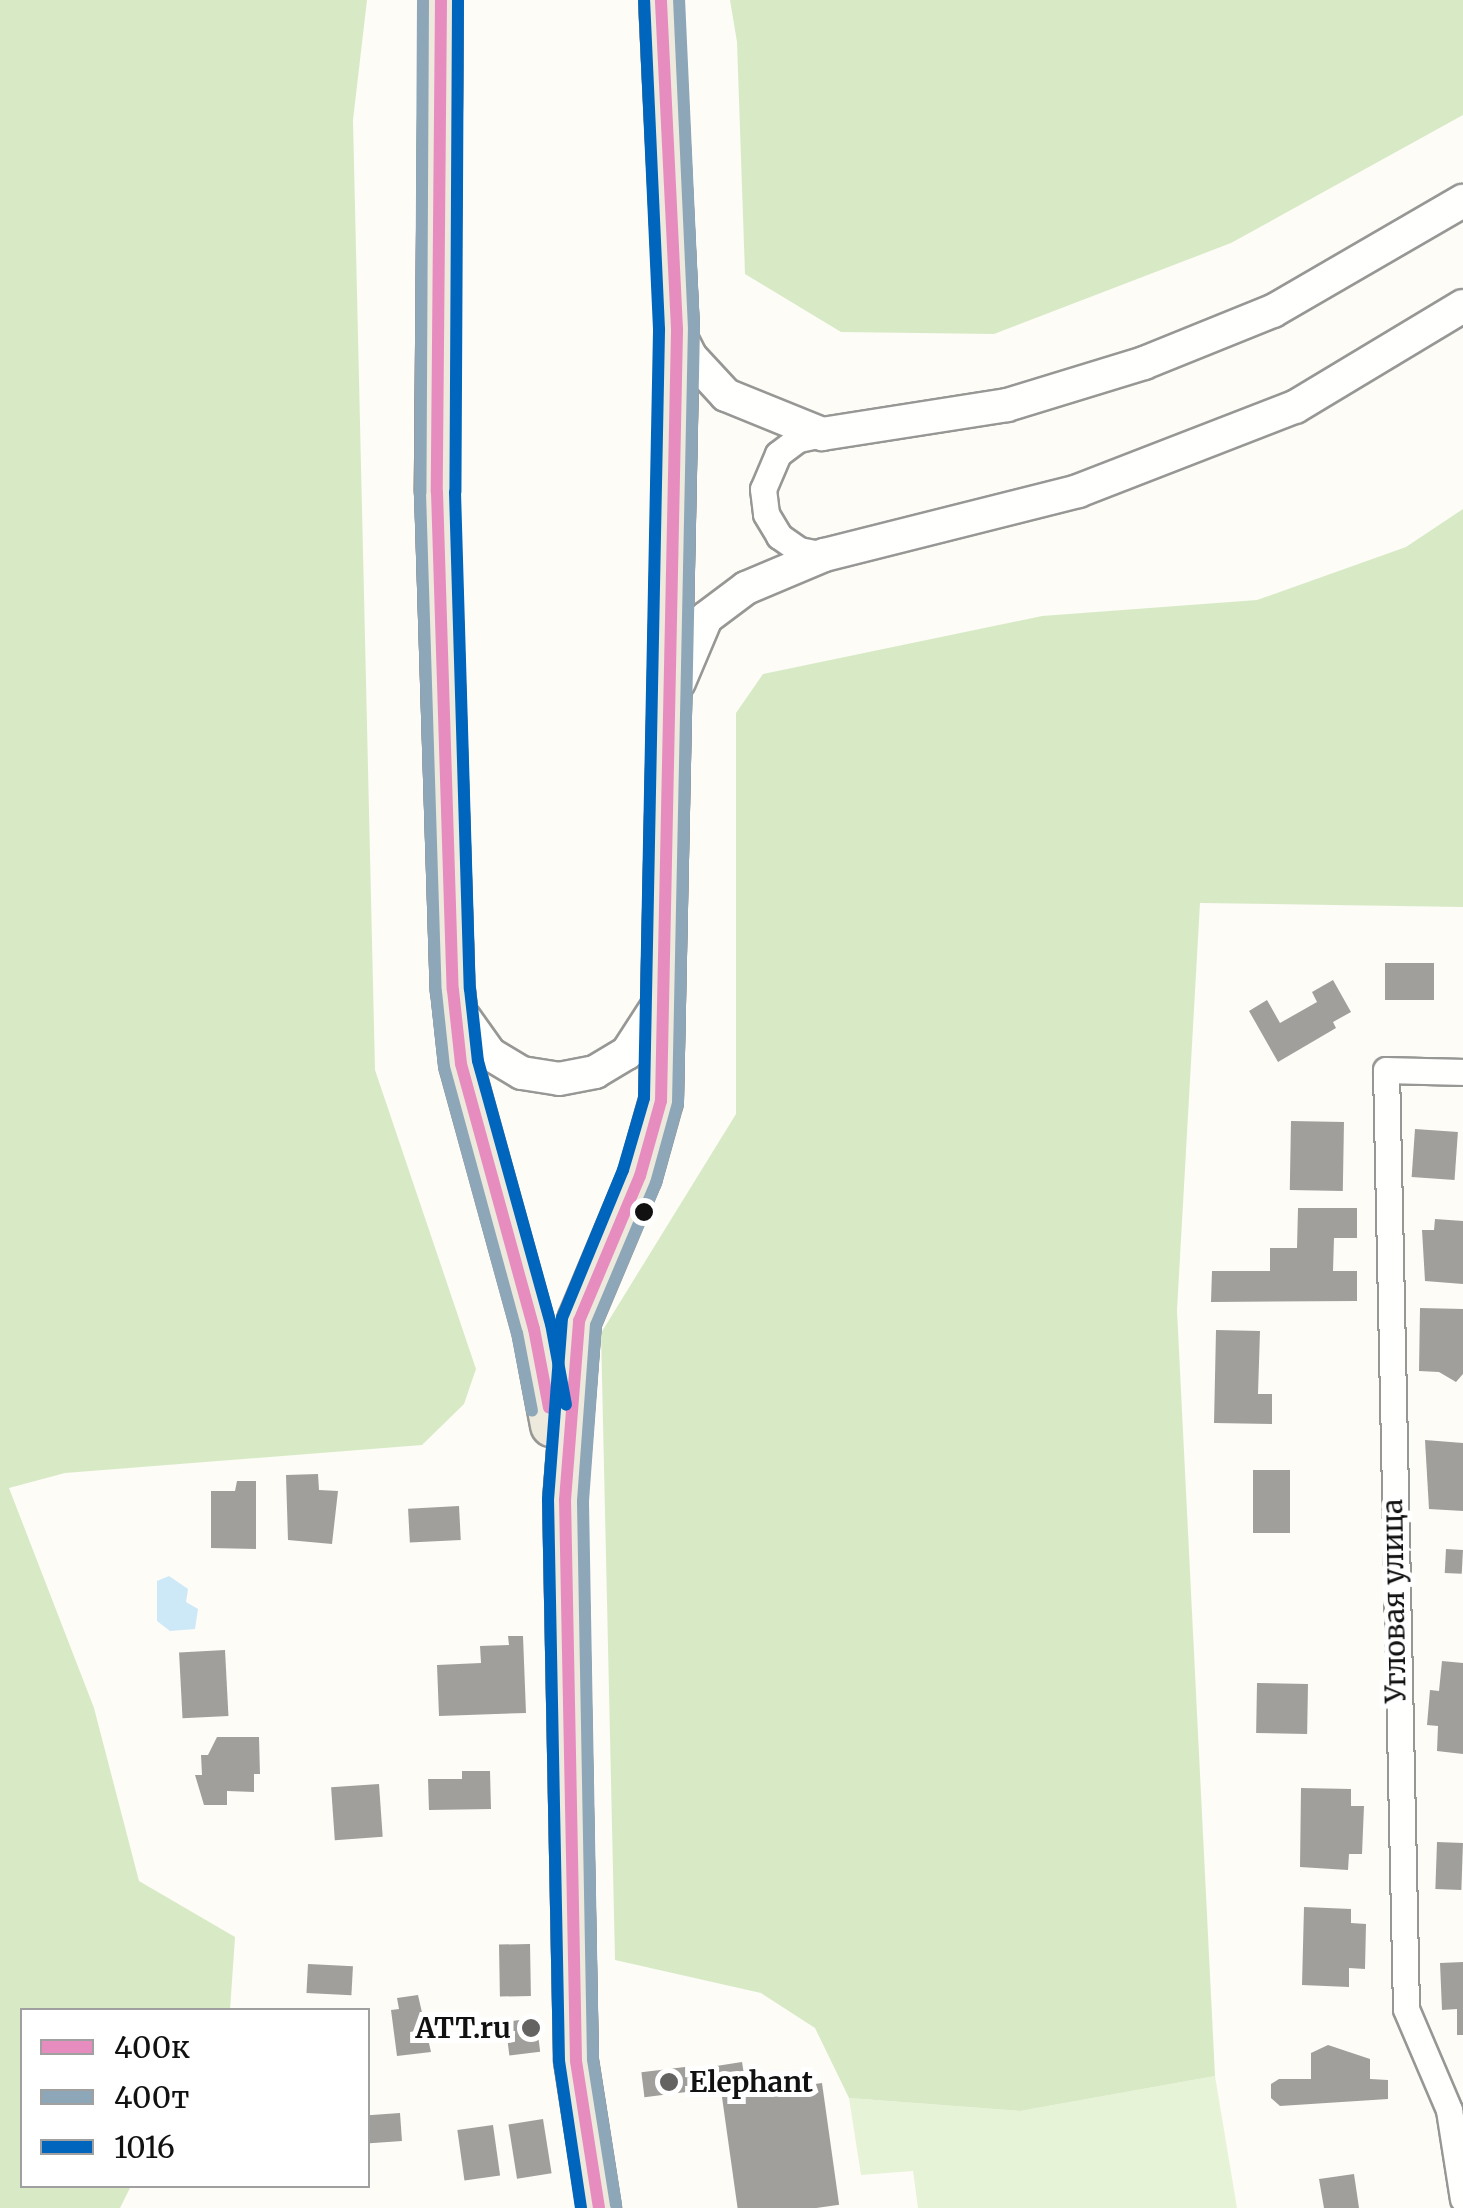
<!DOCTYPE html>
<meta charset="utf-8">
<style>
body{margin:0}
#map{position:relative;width:1463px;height:2208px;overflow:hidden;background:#fdfcf7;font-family:Merriweather,serif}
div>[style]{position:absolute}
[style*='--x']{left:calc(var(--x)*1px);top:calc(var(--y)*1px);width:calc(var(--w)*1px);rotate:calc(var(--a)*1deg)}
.green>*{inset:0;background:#e7f3d7}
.forest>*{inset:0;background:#d8eac5}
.water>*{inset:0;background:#cde8f7}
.building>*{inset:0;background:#a19f9c;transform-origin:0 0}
.roads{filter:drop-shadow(2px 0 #979795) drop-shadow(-2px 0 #979795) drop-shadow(0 2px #979795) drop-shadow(0 -2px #979795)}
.minor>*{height:25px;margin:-12.5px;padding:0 12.5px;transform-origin:12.5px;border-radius:12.5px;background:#fffffe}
.tertiary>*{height:32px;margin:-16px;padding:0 16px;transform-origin:16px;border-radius:16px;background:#fffffe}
.primary>*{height:42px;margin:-21px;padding:0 21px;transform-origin:21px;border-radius:21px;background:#ede9dc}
.bus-1>*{height:12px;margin:-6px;padding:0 6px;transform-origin:6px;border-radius:6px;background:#e78cbf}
.bus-2>*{height:12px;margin:-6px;padding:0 6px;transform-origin:6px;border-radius:6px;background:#8da6b8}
.bus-3>*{height:12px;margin:-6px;padding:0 6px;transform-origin:6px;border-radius:6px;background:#0065bd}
.dots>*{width:28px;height:28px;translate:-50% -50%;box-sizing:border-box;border:5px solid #fff;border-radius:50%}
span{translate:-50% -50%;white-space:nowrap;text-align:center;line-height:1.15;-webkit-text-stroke:10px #fff;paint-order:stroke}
.street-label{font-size:28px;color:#111}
.poi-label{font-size:28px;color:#111;font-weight:700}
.right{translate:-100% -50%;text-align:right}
.left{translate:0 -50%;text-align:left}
.legend{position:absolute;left:20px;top:2008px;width:350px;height:180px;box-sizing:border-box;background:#fff;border:2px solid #a0a0a0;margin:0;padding:12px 18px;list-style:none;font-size:30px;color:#111}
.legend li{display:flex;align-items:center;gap:20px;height:50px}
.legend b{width:50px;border:2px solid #a0a0a0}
</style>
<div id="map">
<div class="green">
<div style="clip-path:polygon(1215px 2076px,1237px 2208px,918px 2208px,913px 2171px,861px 2175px,849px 2098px,1020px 2111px)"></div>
</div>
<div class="forest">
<div style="clip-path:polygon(0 0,367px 0,353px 120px,375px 1070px,476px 1369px,464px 1404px,422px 1445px,65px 1473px,9px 1488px,94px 1708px,139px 1881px,235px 1937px,230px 2010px,22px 2010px,22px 2186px,131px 2186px,120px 2208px,0 2208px)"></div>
<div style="clip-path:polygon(730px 0,1463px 0,1463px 115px,1231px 243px,994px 334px,841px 332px,745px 274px,737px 42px)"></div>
<div style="clip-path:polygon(1463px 509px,1463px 907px,1200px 903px,1177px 1310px,1215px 2076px,1020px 2111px,849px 2098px,815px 2028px,761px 1993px,615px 1960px,601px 1333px,736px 1114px,736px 713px,763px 674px,1042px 616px,1257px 600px,1406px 547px)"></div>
</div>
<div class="water">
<div style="clip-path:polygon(169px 1576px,188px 1589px,186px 1602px,198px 1609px,195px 1629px,170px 1631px,157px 1621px,157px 1581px)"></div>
</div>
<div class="building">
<div style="left:1385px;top:963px;width:49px;height:37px"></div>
<div style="clip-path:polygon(1333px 980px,1351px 1012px,1333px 1022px,1336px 1028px,1278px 1062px,1249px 1011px,1267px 1000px,1280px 1023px,1317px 1002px,1312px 992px)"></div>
<div style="left:1291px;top:1121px;width:53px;height:69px;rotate:1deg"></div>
<div style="left:1415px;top:1129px;width:43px;height:48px;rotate:4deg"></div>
<div style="clip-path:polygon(1298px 1208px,1357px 1208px,1357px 1238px,1334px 1238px,1333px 1271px,1357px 1271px,1357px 1301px,1211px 1302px,1212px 1271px,1270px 1271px,1270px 1248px,1297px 1248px)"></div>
<div style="clip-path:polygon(1435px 1219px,1463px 1221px,1463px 1284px,1425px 1281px,1422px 1230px,1434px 1230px)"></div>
<div style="clip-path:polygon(1420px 1308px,1463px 1309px,1463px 1374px,1456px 1382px,1439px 1372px,1419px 1371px)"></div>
<div style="clip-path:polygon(1216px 1330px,1260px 1331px,1258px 1394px,1272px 1394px,1272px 1424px,1214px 1423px)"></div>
<div style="clip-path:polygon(1425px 1440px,1463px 1443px,1463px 1511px,1429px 1509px)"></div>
<div style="left:1253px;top:1470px;width:37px;height:63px"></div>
<div style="clip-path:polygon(318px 1474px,319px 1490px,338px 1491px,332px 1544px,288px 1540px,286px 1475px)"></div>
<div style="clip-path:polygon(237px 1481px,256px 1481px,256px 1549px,211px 1548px,211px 1491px,235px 1491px)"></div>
<div style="left:459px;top:1506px;width:34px;height:51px;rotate:87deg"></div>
<div style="left:1446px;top:1549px;width:17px;height:24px;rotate:3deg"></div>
<div style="clip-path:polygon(508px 1636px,523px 1636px,526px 1713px,439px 1716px,437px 1665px,481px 1663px,480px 1646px,509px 1645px)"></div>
<div style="left:225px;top:1650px;width:66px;height:46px;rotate:87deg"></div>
<div style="clip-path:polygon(1442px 1661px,1463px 1663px,1463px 1754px,1437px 1751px,1438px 1726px,1427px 1725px,1430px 1690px,1439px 1691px)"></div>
<div style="left:1257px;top:1683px;width:51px;height:50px;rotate:1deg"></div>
<div style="clip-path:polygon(217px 1737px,259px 1737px,260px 1774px,254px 1774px,254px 1792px,227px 1791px,227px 1805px,204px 1805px,195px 1775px,202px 1775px,201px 1755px,208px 1755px)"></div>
<div style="clip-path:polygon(462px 1771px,490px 1771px,491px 1809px,429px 1810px,428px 1779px,462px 1779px)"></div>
<div style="left:379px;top:1784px;width:53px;height:48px;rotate:86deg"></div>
<div style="clip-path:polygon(1301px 1788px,1351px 1789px,1351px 1806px,1364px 1806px,1362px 1854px,1349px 1854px,1348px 1870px,1300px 1867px)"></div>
<div style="left:1437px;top:1842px;width:26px;height:47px;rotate:2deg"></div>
<div style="clip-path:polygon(1304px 1907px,1351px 1909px,1351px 1923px,1366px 1924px,1365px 1969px,1349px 1968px,1349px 1987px,1302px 1985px)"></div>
<div style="left:530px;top:1944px;width:52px;height:31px;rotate:89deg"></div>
<div style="clip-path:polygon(1463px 1962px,1463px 2035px,1457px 2035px,1457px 2009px,1442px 2010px,1440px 1963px)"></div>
<div style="left:308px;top:1964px;width:45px;height:29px;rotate:3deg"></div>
<div style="clip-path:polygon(418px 1995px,431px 2052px,397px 2056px,391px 2010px,399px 2009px,397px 1998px)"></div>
<div style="left:536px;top:2018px;width:34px;height:31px;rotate:83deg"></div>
<div style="clip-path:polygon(1328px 2045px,1370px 2059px,1370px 2079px,1388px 2080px,1388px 2099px,1280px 2106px,1271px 2098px,1271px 2084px,1279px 2079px,1311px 2079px,1311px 2053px)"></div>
<div style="left:742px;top:2062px;width:18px;height:31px;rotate:81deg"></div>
<div style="left:693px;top:2066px;width:25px;height:52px;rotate:83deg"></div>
<div style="left:822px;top:2083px;width:123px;height:101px;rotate:82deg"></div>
<div style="left:400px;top:2113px;width:28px;height:32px;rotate:86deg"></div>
<div style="left:543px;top:2119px;width:55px;height:35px;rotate:81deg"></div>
<div style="left:493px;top:2125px;width:51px;height:36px;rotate:82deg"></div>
<div style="clip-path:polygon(1354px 2174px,1359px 2208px,1324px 2208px,1319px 2179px)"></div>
</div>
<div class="roads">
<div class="minor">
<div style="--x:822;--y:434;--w:25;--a:168"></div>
<div style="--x:798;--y:439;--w:25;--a:143"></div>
<div style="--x:778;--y:454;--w:38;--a:113"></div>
<div style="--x:763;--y:489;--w:25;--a:83"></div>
<div style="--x:766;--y:514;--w:26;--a:59"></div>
<div style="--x:779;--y:536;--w:24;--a:35"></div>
<div style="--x:799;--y:550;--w:25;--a:11"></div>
<div style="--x:1463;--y:1072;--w:77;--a:-178.5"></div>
<div style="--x:1386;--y:1070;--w:939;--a:88.78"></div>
<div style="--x:1406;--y:2009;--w:110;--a:66.9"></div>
<div style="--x:1449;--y:2110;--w:90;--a:81.1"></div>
</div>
<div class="tertiary">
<div style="--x:677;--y:330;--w:29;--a:63"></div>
<div style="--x:690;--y:356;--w:53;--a:47.3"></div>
<div style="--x:726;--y:395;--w:104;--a:22.1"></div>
<div style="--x:822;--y:434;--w:187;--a:-8.9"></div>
<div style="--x:1007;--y:405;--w:143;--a:-17"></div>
<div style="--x:1144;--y:363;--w:139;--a:-22"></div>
<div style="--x:1273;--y:311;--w:220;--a:-30.1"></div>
<div style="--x:679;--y:682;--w:69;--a:-67.1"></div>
<div style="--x:706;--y:618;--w:50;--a:-36.9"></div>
<div style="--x:746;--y:588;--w:85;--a:-22.9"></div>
<div style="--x:824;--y:555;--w:262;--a:-14.1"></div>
<div style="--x:1078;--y:491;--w:233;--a:-21.2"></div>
<div style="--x:1295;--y:407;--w:196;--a:-31"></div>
<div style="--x:458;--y:1009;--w:55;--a:54.6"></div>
<div style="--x:490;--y:1054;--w:37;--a:31"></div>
<div style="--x:522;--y:1073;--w:37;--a:9"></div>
<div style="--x:559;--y:1079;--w:37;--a:-11"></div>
<div style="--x:595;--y:1072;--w:37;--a:-31"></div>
<div style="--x:627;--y:1053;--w:61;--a:-57.1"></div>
</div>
<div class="primary">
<div style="--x:441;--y:0;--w:492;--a:90.5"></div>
<div style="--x:437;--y:492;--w:498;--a:88.2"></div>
<div style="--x:453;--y:990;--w:74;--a:83.8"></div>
<div style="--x:461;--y:1064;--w:275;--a:74.6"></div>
<div style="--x:534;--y:1329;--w:98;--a:79.4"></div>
<div style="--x:599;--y:2208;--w:149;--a:-98.9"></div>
<div style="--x:576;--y:2061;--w:561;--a:-91.12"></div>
<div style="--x:565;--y:1500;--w:180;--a:-85.5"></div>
<div style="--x:579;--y:1321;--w:157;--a:-67.2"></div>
<div style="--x:640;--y:1176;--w:78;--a:-74.4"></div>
<div style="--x:661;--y:1101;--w:772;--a:-88.81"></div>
<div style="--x:677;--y:329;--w:329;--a:-92.8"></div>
</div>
</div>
<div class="bus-1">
<div style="--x:441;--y:0;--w:492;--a:90.5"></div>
<div style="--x:437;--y:492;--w:498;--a:88.2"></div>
<div style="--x:453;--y:990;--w:74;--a:83.8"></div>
<div style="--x:461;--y:1064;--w:275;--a:74.6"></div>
<div style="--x:534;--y:1329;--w:80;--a:79.2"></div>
<div style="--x:599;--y:2208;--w:149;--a:-98.9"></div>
<div style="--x:576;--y:2061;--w:561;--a:-91.12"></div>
<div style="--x:565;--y:1500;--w:180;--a:-85.5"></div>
<div style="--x:579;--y:1321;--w:157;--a:-67.2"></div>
<div style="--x:640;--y:1176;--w:78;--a:-74.4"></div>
<div style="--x:661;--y:1101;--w:772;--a:-88.81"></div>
<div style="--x:677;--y:329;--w:329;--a:-92.8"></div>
</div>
<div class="bus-2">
<div style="--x:423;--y:0;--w:493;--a:90.3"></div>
<div style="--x:420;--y:493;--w:499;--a:88.2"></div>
<div style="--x:436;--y:992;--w:75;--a:83.9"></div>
<div style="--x:444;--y:1067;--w:276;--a:74.7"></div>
<div style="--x:517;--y:1333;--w:79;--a:79.1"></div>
<div style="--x:616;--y:2205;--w:148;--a:-99"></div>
<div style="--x:593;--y:2059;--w:558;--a:-91.03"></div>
<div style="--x:583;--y:1501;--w:176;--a:-85.8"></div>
<div style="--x:596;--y:1325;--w:154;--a:-67.1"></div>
<div style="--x:656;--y:1183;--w:83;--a:-74.6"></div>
<div style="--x:678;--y:1103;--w:774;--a:-88.82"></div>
<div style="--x:694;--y:329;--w:329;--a:-92.6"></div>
</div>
<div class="bus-3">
<div style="--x:458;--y:0;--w:492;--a:90.3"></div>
<div style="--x:455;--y:492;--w:497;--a:88.3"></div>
<div style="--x:470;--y:989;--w:72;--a:83.7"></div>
<div style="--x:478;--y:1061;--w:273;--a:74.5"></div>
<div style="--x:551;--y:1324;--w:82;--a:79.5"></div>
<div style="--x:581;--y:2208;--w:149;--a:-98.5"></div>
<div style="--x:559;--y:2061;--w:561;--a:-91.12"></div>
<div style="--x:548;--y:1500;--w:183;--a:-85.6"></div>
<div style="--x:562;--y:1318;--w:160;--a:-67.6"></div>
<div style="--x:623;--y:1170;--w:75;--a:-73.7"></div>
<div style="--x:644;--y:1098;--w:769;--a:-88.88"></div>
<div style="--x:659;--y:329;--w:328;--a:-92.6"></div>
</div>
<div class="dots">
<div style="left:644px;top:1212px;background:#111"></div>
<div style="left:531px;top:2028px;background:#646362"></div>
<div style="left:669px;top:2082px;background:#646362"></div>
</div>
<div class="street-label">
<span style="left:1394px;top:1601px;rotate:-91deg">Угловая улица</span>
</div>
<div class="poi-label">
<span class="right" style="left:511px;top:2028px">ATT.ru</span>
<span class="left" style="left:689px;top:2082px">Elephant</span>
</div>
<ul class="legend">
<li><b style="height:12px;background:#e78cbf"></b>400к</li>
<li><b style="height:12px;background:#8da6b8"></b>400т</li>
<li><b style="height:12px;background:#0065bd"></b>1016</li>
</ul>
</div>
